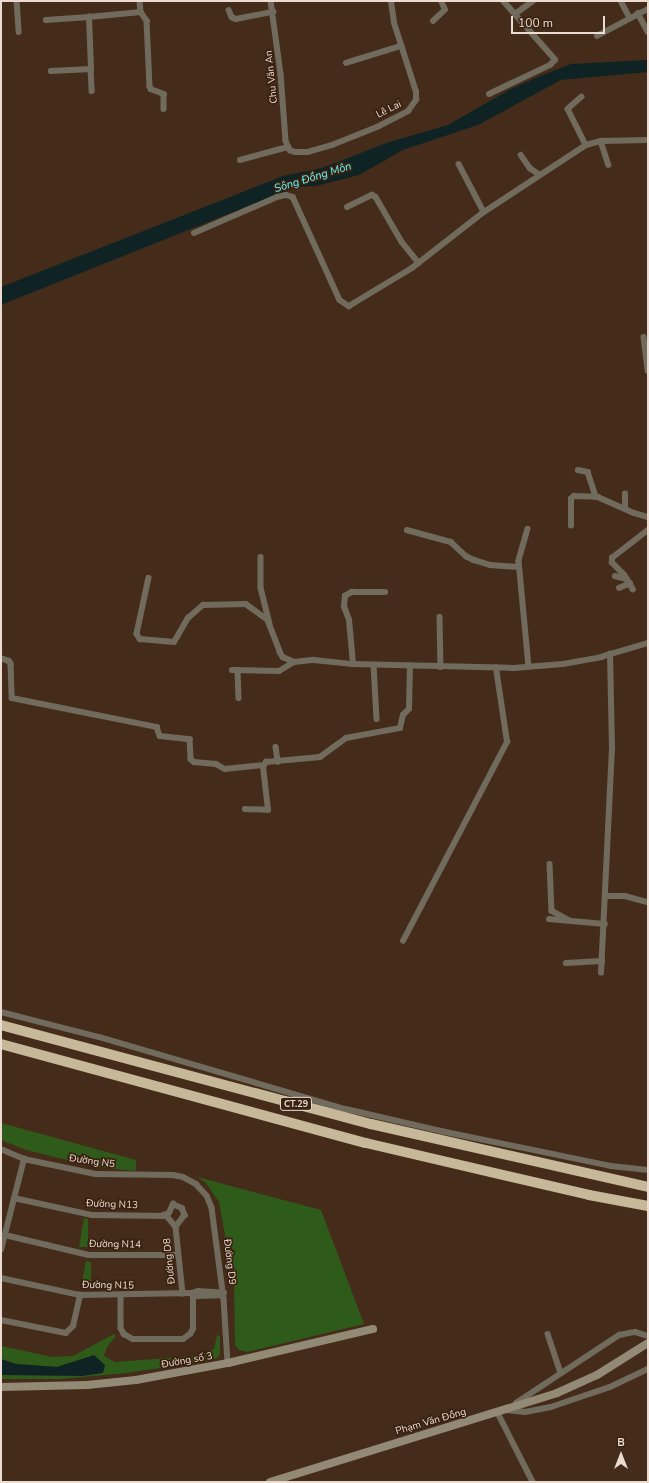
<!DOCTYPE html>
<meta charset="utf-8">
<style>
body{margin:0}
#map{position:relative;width:649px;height:1483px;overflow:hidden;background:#452c1a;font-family:"Nunito Sans",sans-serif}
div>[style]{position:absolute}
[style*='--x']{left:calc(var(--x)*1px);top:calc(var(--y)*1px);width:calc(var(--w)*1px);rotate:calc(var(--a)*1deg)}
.green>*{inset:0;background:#2f5b1a}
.water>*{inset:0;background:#102324}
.street>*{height:5.5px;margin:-2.75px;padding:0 2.75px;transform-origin:2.75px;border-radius:2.75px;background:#716b5e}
.secondary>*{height:8px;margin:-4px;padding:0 4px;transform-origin:4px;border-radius:4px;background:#938a76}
.highway>*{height:10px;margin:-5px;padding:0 5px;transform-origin:5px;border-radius:5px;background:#c6b898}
span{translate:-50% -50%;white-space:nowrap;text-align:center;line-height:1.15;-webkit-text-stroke:3.5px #3a2210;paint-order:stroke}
.shield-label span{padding:1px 3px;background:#3a2210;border:1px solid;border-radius:3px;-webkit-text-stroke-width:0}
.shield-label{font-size:9px;color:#ebdbd0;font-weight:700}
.street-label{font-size:10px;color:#ebdbd0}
.water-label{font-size:11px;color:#61f6fd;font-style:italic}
.frame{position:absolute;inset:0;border:2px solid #ebdbd0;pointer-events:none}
.north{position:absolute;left:601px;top:1435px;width:40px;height:40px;-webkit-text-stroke:3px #3a2210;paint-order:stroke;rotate:0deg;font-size:11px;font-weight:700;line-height:16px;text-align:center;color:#ebdbd0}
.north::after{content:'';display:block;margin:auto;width:14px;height:18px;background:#ebdbd0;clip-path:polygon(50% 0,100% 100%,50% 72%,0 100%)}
.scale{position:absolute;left:511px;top:16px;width:94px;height:18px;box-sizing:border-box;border:2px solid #ebdbd0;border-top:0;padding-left:5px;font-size:12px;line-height:14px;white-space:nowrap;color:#ebdbd0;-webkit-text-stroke:3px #3a2210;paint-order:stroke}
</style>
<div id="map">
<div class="green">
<div style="clip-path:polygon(1px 1123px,136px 1160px,136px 1171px,96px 1167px,26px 1150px,1px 1140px)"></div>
<div style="clip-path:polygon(197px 1177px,321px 1210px,364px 1324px,247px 1352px,239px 1350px,235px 1345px,234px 1284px,219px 1202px,206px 1183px)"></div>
<div style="clip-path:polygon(84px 1218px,88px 1219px,88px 1247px,79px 1247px)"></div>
<div style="clip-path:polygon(86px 1261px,91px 1262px,91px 1288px,81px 1287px)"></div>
<div style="clip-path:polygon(114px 1334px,116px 1336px,107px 1347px,104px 1356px,115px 1362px,195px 1356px,214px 1349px,217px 1335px,220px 1336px,220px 1354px,217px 1358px,201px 1362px,126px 1373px,60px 1379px,1px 1379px,1px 1375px,91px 1373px,89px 1358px,57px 1367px,16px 1364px,1px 1359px,1px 1346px,52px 1357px,73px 1356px)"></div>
</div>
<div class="water">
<div style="clip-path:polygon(648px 60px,648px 72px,561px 80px,478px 125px,403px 150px,359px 175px,316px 186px,296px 187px,1px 305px,1px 287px,283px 176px,322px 168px,389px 142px,448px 125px,509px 90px,540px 76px,571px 64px)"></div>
<div style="clip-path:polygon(94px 1355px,105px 1365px,103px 1373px,82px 1376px,1px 1375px,1px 1359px,16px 1364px,57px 1367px)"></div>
</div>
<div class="street">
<div style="--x:17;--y:1;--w:31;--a:86"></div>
<div style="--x:140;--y:1;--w:11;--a:85"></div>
<div style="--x:271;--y:1;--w:74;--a:82.2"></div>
<div style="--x:281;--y:74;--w:67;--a:85.7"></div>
<div style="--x:286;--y:141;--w:10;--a:66"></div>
<div style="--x:290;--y:150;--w:5;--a:22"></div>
<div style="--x:295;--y:152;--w:13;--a:0"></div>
<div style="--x:308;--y:152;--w:25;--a:-16"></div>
<div style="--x:332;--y:145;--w:48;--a:-21.8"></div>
<div style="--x:377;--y:127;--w:35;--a:-27"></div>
<div style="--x:408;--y:111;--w:14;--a:-54"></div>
<div style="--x:416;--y:100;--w:8;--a:-90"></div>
<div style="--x:416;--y:92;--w:72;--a:-107.7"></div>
<div style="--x:394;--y:23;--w:22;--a:-98"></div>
<div style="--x:621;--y:1;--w:19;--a:62"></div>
<div style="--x:229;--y:10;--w:8;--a:67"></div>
<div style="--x:232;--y:17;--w:4;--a:27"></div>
<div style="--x:236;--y:19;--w:38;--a:-11"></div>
<div style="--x:141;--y:12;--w:11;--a:56"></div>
<div style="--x:147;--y:21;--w:65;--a:87.4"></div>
<div style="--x:150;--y:86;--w:3;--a:72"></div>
<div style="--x:151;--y:89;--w:14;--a:21"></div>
<div style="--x:164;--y:94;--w:15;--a:90"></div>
<div style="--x:638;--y:13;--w:21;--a:62"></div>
<div style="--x:515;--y:14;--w:22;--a:-36"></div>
<div style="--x:46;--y:20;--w:43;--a:-4"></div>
<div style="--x:433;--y:21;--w:16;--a:-43"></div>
<div style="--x:445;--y:10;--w:10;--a:-114"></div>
<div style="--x:597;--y:36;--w:58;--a:-27.9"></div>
<div style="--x:346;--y:63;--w:58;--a:-17.2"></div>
<div style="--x:91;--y:69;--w:22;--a:87"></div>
<div style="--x:51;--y:71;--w:40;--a:-2.9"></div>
<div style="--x:91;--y:69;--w:52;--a:-92.2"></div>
<div style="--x:89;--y:17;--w:52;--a:-5.5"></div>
<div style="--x:489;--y:94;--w:68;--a:-25.4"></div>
<div style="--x:550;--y:65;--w:7;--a:-45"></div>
<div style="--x:555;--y:60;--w:79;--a:-131.4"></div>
<div style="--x:582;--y:97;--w:18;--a:139"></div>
<div style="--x:568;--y:109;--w:40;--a:63.4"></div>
<div style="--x:601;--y:141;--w:25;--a:72"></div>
<div style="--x:521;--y:155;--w:16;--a:55"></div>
<div style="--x:530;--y:168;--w:11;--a:34"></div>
<div style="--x:240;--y:160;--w:50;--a:-15.2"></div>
<div style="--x:459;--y:164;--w:54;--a:62.5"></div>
<div style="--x:347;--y:207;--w:28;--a:-26"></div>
<div style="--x:372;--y:195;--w:4;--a:27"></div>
<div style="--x:376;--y:197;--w:52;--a:60"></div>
<div style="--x:402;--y:242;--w:27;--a:51"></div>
<div style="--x:194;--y:233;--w:90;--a:-23.4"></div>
<div style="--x:277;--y:197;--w:9;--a:-13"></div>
<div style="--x:286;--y:195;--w:7;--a:16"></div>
<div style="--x:293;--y:197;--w:113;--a:65.5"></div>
<div style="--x:340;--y:300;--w:11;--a:34"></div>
<div style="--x:349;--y:306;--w:74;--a:-31.1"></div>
<div style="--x:412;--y:268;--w:91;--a:-37.9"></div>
<div style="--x:484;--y:212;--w:122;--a:-33.3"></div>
<div style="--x:586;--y:145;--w:16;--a:-15"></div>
<div style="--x:601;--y:141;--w:47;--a:-1.2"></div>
<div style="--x:644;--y:337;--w:34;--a:83"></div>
<div style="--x:578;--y:470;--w:10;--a:11"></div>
<div style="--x:588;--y:472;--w:26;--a:72"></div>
<div style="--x:625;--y:509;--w:15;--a:-90"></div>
<div style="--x:571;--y:526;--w:27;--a:-90"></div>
<div style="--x:571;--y:499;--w:4;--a:-45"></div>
<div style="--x:574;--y:496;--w:24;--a:2"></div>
<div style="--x:598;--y:497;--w:39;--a:24"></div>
<div style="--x:634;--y:513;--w:15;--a:16"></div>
<div style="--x:528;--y:529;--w:33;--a:106"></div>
<div style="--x:519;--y:561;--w:106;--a:84.6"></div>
<div style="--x:407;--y:530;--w:46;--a:15.3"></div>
<div style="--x:451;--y:542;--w:21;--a:43"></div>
<div style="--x:466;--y:556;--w:9;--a:27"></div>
<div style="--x:474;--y:560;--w:17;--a:17"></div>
<div style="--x:490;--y:565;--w:29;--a:4"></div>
<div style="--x:261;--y:557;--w:31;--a:90"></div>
<div style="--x:261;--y:588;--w:36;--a:76"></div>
<div style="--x:615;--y:576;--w:12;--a:14"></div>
<div style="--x:149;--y:578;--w:57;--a:102.1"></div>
<div style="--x:137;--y:634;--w:6;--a:59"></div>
<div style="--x:140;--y:639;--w:34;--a:5"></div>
<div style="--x:174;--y:642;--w:28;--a:-60"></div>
<div style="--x:188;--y:618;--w:20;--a:-41"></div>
<div style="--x:203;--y:605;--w:43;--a:-1.3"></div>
<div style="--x:246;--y:604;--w:27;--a:36"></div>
<div style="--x:268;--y:620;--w:34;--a:69"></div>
<div style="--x:280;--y:652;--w:6;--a:59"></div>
<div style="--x:283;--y:657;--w:12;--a:24"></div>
<div style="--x:619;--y:588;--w:12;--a:-24"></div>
<div style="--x:633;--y:590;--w:17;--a:-121"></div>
<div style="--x:624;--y:575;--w:17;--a:-135"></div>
<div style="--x:612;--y:563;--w:5;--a:-90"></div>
<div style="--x:612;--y:558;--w:46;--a:-37.9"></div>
<div style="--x:440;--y:617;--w:50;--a:88.9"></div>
<div style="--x:1;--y:658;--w:9;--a:21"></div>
<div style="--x:9;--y:661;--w:4;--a:56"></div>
<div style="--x:11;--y:664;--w:34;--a:88"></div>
<div style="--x:12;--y:698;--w:148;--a:11.3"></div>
<div style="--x:157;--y:727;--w:9;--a:72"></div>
<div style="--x:160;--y:736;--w:30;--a:6"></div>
<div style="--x:190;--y:739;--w:20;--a:87"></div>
<div style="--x:191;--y:759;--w:4;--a:45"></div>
<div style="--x:194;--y:762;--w:22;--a:5"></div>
<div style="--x:216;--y:764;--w:10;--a:29"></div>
<div style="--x:225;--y:769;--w:39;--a:-6"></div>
<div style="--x:353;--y:664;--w:44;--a:-95.2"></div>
<div style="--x:349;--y:620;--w:14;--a:-111"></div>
<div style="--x:344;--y:607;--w:11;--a:-85"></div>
<div style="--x:345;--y:596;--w:8;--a:-30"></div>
<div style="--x:352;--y:592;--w:33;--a:0"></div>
<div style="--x:374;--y:665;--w:54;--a:86.8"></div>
<div style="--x:232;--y:670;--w:47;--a:1.2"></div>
<div style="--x:279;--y:671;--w:17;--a:-31"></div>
<div style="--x:294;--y:662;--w:20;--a:-6"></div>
<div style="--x:314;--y:660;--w:39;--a:6"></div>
<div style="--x:353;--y:664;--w:161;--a:1.4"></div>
<div style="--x:514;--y:668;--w:49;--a:-4.7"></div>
<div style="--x:563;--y:664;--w:39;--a:-10"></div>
<div style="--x:601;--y:657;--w:49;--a:-16.6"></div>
<div style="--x:238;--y:670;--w:28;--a:88"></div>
<div style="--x:276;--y:747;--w:15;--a:82"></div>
<div style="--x:245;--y:809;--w:23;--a:2"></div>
<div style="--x:268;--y:810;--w:43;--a:-96.6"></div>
<div style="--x:263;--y:767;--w:6;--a:-59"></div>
<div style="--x:266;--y:762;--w:54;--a:-5.3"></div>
<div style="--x:320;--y:757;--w:32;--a:-36"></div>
<div style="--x:346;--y:738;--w:55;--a:-10.5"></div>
<div style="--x:400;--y:728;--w:13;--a:-77"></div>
<div style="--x:403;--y:715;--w:8;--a:-45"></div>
<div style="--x:409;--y:709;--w:43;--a:-88.7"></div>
<div style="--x:550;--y:864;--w:47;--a:87.6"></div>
<div style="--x:552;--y:911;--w:19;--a:28"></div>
<div style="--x:606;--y:896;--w:19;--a:0"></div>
<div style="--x:625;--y:896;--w:24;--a:15"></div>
<div style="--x:549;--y:919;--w:56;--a:5.1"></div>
<div style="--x:403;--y:941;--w:225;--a:-62.4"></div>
<div style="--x:507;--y:742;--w:75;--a:-98.5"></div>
<div style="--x:566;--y:963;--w:36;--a:-3"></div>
<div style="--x:601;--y:973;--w:224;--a:-87.2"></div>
<div style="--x:612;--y:749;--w:95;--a:-91.2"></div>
<div style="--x:1;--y:1012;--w:101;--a:14.3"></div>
<div style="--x:99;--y:1037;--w:257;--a:16.3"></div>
<div style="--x:346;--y:1109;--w:98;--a:13"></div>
<div style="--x:441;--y:1131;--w:174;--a:11.6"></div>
<div style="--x:611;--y:1166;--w:37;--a:6"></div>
<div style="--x:1;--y:1149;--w:25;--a:23"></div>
<div style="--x:24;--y:1159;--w:74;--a:11.8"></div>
<div style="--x:96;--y:1174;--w:77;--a:0.7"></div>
<div style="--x:173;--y:1175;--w:10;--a:11"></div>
<div style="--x:183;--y:1177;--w:15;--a:28"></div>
<div style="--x:196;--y:1184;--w:16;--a:47"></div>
<div style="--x:207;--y:1196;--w:13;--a:67"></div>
<div style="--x:212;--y:1208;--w:92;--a:82.5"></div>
<div style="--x:224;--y:1299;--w:64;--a:86.4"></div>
<div style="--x:14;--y:1198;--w:80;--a:12.3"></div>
<div style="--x:92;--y:1215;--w:75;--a:0.8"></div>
<div style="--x:167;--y:1216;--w:14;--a:51"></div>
<div style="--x:176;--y:1227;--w:67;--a:84"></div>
<div style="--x:163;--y:1215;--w:6;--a:-18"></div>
<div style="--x:169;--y:1213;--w:10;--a:-66"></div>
<div style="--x:173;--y:1204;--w:10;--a:24"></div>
<div style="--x:182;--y:1208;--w:8;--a:67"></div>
<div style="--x:185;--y:1215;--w:15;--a:127"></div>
<div style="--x:5;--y:1235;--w:86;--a:13.4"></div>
<div style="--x:89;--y:1255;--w:89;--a:0"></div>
<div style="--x:1;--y:1250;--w:94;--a:-75.8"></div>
<div style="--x:1;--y:1278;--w:81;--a:12.1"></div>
<div style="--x:80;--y:1295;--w:113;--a:-1"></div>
<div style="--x:193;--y:1293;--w:5;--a:37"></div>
<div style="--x:197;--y:1296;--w:23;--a:-2"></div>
<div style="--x:220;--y:1295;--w:4;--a:-27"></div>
<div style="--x:193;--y:1293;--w:5;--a:-22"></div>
<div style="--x:198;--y:1291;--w:26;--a:4"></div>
<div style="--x:121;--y:1296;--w:32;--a:90"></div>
<div style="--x:121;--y:1328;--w:7;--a:63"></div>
<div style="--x:124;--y:1334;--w:10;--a:29"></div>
<div style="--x:133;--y:1339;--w:50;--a:0"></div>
<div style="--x:183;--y:1339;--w:9;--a:-36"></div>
<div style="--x:190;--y:1334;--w:6;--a:-59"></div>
<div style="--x:193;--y:1329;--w:36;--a:-90"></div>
<div style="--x:1;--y:1320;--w:66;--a:11.3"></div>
<div style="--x:66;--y:1333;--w:10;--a:-45"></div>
<div style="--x:73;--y:1326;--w:32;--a:-77"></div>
<div style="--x:548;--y:1334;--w:41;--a:71.6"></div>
<div style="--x:516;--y:1403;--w:123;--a:-33.4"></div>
<div style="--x:619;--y:1335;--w:16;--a:-11"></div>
<div style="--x:635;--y:1332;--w:14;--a:17"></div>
<div style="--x:506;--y:1410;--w:19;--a:6"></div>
<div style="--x:525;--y:1412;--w:26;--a:-11"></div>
<div style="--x:551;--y:1407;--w:62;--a:-18.7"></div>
<div style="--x:610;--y:1387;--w:42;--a:-25.3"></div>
<div style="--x:498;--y:1413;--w:77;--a:63.1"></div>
</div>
<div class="secondary">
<div style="--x:1;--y:1387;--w:86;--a:-1.3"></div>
<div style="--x:87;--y:1385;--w:49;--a:-5.8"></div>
<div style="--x:136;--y:1380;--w:94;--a:-10.5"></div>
<div style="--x:228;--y:1363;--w:149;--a:-13.2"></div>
<div style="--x:270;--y:1482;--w:300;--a:-17.2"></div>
<div style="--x:557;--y:1393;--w:44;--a:-24.2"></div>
<div style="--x:597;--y:1375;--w:60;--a:-32.1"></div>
</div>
<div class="highway">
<div style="--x:1;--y:1025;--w:383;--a:15"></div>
<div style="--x:371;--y:1124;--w:284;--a:12.8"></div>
<div style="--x:1;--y:1044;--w:378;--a:15.2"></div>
<div style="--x:366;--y:1143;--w:229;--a:13.1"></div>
<div style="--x:589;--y:1195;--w:60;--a:10.6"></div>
</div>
<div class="shield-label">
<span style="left:296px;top:1104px">CT.29</span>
</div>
<div class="street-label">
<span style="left:272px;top:77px;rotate:-96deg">Chu Văn An</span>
<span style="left:389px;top:110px;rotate:-27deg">Lê Lai</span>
<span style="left:92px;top:1162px;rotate:8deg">Đường N5</span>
<span style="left:112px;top:1205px;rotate:2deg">Đường N13</span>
<span style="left:115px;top:1245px;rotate:1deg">Đường N14</span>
<span style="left:170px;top:1261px;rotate:-96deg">Đường D8</span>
<span style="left:229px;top:1262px;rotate:83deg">Đường D9</span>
<span style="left:108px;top:1286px;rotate:1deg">Đường N15</span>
<span style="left:187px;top:1361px;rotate:-10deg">Đường số 3</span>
<span style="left:431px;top:1422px;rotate:-16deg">Phạm Văn Đồng</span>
</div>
<div class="water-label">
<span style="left:313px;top:178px;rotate:-17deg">Sông Đồng Môn</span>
</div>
<div class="frame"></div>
<div class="north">B</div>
<div class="scale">100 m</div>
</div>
